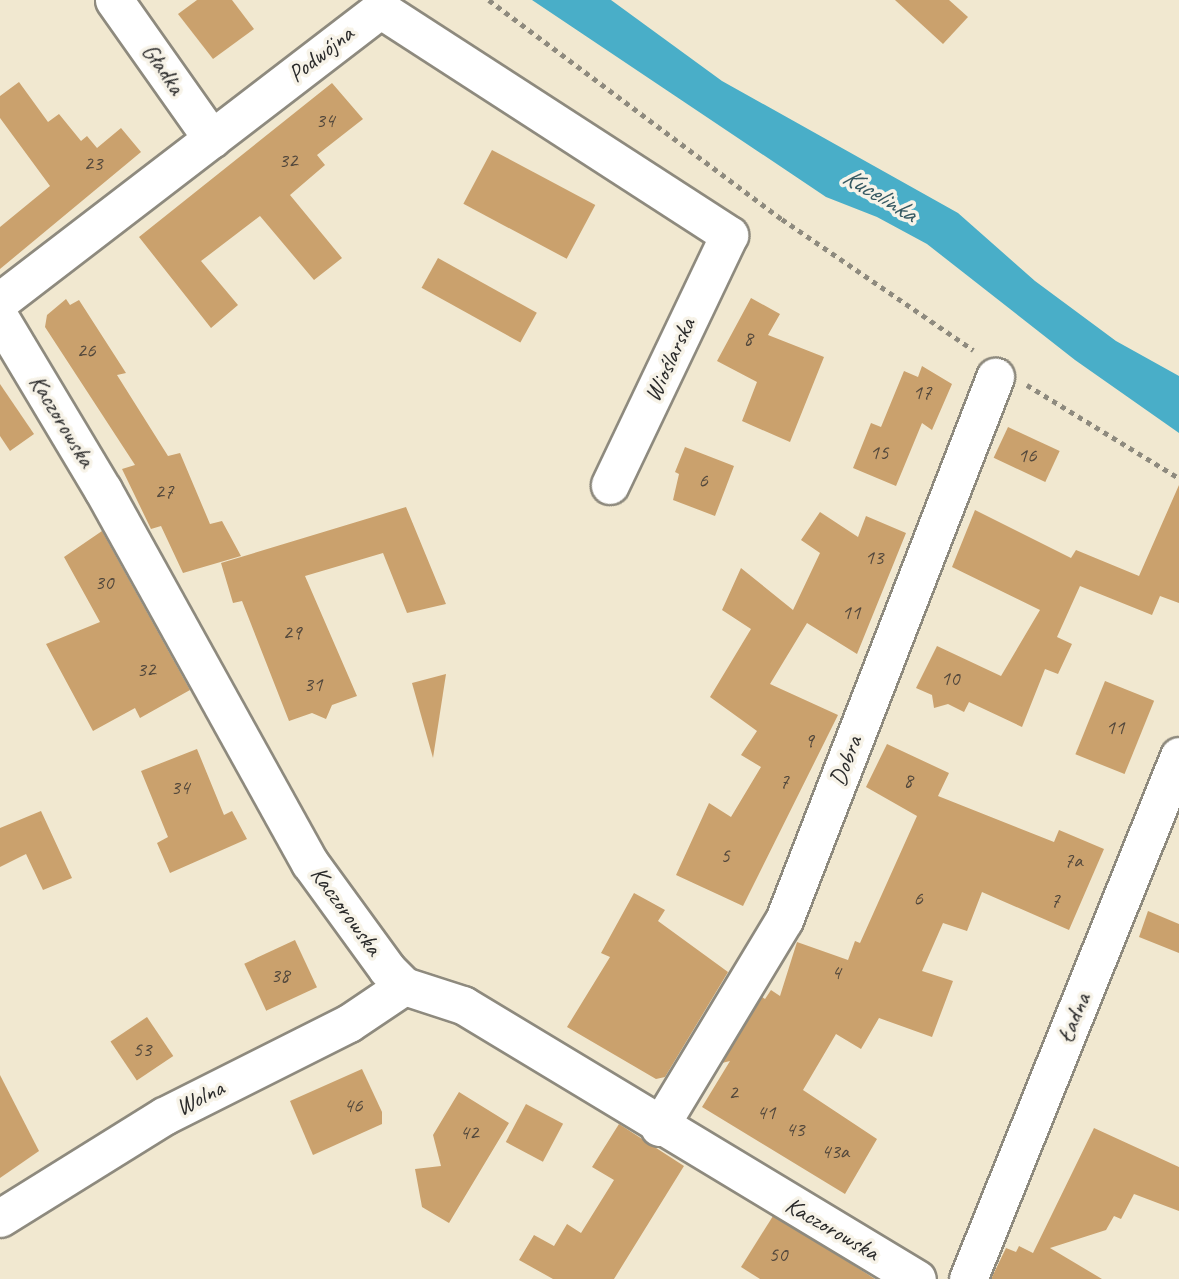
<!DOCTYPE html>
<meta charset="utf-8">
<style>
body{margin:0}
#map{position:relative;width:1179px;height:1279px;overflow:hidden;background:#f1e8d0;font-family:Caveat,sans-serif}
div>[style]{position:absolute}
[style*='--x']{left:calc(var(--x)*1px);top:calc(var(--y)*1px);width:calc(var(--w)*1px);rotate:calc(var(--a)*1deg)}
.water>*{inset:0;background:#49aec8}
.building>*{inset:0;background:#caa16d;transform-origin:0 0}
.path>*{height:4.5px;margin-top:-2.25px;transform-origin:0;background:repeating-linear-gradient(90deg,#8e8a7e 0 5px,transparent 0 10px)}
.roads{filter:drop-shadow(2px 0 #8e8a7e) drop-shadow(-2px 0 #8e8a7e) drop-shadow(0 2px #8e8a7e) drop-shadow(0 -2px #8e8a7e)}
.minor>*{height:37px;margin:-18.5px;padding:0 18.5px;transform-origin:18.5px;border-radius:18.5px;background:#fff}
span{translate:-50% -50%;white-space:nowrap;text-align:center;line-height:1.15;-webkit-text-stroke:7px #f7f3e8;paint-order:stroke}
.number-label{font-size:21px;color:#53483c}
.number-label span{-webkit-text-stroke-width:0}
.street-label{font-size:24px;color:#2b2b2b}
.water-label{font-size:26px;color:#365962;font-style:italic}
</style>
<div id="map">
<div class="water">
<div style="clip-path:polygon(532px 0,611px 0,722px 81px,958px 213px,1035px 281px,1116px 341px,1179px 376px,1179px 433px,1075px 360px,927px 244px,877px 217px,826px 197px)"></div>
</div>
<div class="building">
<div style="clip-path:polygon(197px 0,232px 0,254px 29px,213px 59px,178px 14px)"></div>
<div style="clip-path:polygon(895px 0,949px 0,968px 17px,943px 44px)"></div>
<div style="clip-path:polygon(19px 82px,48px 122px,59px 114px,81px 141px,87px 136px,97px 148px,121px 128px,141px 152px,0 269px,0 227px,50px 186px,0 118px,0 96px)"></div>
<div style="clip-path:polygon(332px 83px,363px 119px,317px 155px,325px 165px,290px 195px,342px 258px,314px 280px,260px 216px,201px 261px,238px 305px,211px 328px,139px 237px)"></div>
<div style="left:492px;top:150px;width:117px;height:61px;rotate:28deg"></div>
<div style="left:438px;top:258px;width:113px;height:34px;rotate:29deg"></div>
<div style="clip-path:polygon(751px 298px,780px 314px,768px 335px,824px 357px,790px 442px,742px 421px,757px 382px,717px 361px)"></div>
<div style="clip-path:polygon(66px 299px,70px 305px,79px 300px,126px 373px,117px 375px,168px 456px,180px 453px,210px 524px,222px 521px,241px 556px,183px 573px,161px 526px,151px 529px,122px 469px,135px 465px,45px 327px,47px 315px)"></div>
<div style="clip-path:polygon(922px 366px,952px 384px,932px 430px,922px 423px,896px 486px,853px 468px,871px 423px,881px 427px,904px 371px,918px 377px)"></div>
<div style="clip-path:polygon(0 384px,34px 434px,10px 451px,0 436px)"></div>
<div style="left:1008px;top:427px;width:57px;height:34px;rotate:25deg"></div>
<div style="clip-path:polygon(685px 447px,734px 466px,715px 516px,673px 500px,679px 474px,675px 472px)"></div>
<div style="clip-path:polygon(1179px 485px,1179px 603px,1160px 596px,1152px 615px,1080px 586px,1057px 637px,1072px 644px,1058px 674px,1045px 669px,1022px 727px,969px 702px,964px 712px,948px 704px,934px 708px,932px 695px,916px 688px,937px 646px,1001px 676px,1040px 610px,952px 567px,975px 510px,1071px 558px,1076px 550px,1139px 576px)"></div>
<div style="clip-path:polygon(406px 507px,446px 604px,407px 613px,383px 553px,305px 576px,357px 696px,332px 705px,326px 719px,312px 713px,289px 721px,242px 601px,233px 603px,221px 563px)"></div>
<div style="clip-path:polygon(820px 512px,858px 537px,866px 516px,906px 533px,857px 654px,807px 623px,770px 684px,838px 715px,743px 906px,676px 875px,709px 803px,731px 817px,761px 767px,741px 755px,757px 731px,710px 697px,751px 629px,722px 610px,741px 568px,793px 610px,820px 553px,801px 540px)"></div>
<div style="clip-path:polygon(102px 531px,190px 690px,140px 718px,135px 708px,93px 731px,46px 644px,100px 622px,64px 557px)"></div>
<div style="clip-path:polygon(446px 674px,433px 758px,412px 683px)"></div>
<div style="left:1105px;top:681px;width:53px;height:79px;rotate:22deg"></div>
<div style="clip-path:polygon(887px 744px,949px 773px,938px 796px,1054px 842px,1059px 830px,1104px 849px,1069px 930px,982px 892px,967px 931px,943px 923px,922px 971px,953px 981px,932px 1037px,879px 1018px,861px 1049px,836px 1034px,803px 1090px,877px 1139px,845px 1194px,702px 1107px,730px 1061px,722px 1063px,762px 997px,765px 999px,771px 990px,780px 996px,797px 942px,848px 960px,855px 941px,860px 943px,917px 816px,866px 787px)"></div>
<div style="clip-path:polygon(197px 749px,224px 815px,232px 811px,247px 839px,170px 873px,157px 843px,168px 837px,141px 771px)"></div>
<div style="clip-path:polygon(41px 811px,72px 878px,43px 890px,26px 854px,0 867px,0 828px)"></div>
<div style="clip-path:polygon(634px 893px,665px 910px,658px 921px,728px 972px,665px 1077px,656px 1079px,567px 1027px,610px 957px,601px 953px)"></div>
<div style="clip-path:polygon(1148px 911px,1179px 924px,1179px 953px,1139px 937px)"></div>
<div style="left:295px;top:940px;width:52px;height:56px;rotate:65deg"></div>
<div style="left:147px;top:1017px;width:47px;height:44px;rotate:56deg"></div>
<div style="clip-path:polygon(362px 1069px,382px 1112px,382px 1124px,313px 1155px,290px 1101px)"></div>
<div style="clip-path:polygon(0 1075px,39px 1151px,0 1178px)"></div>
<div style="clip-path:polygon(459px 1092px,509px 1123px,449px 1223px,422px 1207px,415px 1169px,441px 1166px,433px 1135px)"></div>
<div style="left:526px;top:1104px;width:42px;height:43px;rotate:28deg"></div>
<div style="clip-path:polygon(619px 1124px,684px 1166px,614px 1279px,553px 1279px,519px 1260px,534px 1235px,554px 1246px,567px 1224px,581px 1233px,614px 1180px,592px 1167px)"></div>
<div style="clip-path:polygon(1094px 1128px,1179px 1167px,1179px 1211px,1134px 1194px,1121px 1219px,1114px 1216px,1106px 1230px,1050px 1248px,1102px 1279px,991px 1279px,1006px 1248px,1016px 1252px,1019px 1246px,1033px 1253px)"></div>
<div style="clip-path:polygon(773px 1216px,847px 1261px,875px 1279px,760px 1279px,741px 1267px)"></div>
</div>
<div class="path">
<div style="--x:489;--y:0;--w:366;--a:36.8"></div>
<div style="--x:782;--y:219;--w:232;--a:34.4"></div>
<div style="--x:1027;--y:385;--w:178;--a:31.5"></div>
</div>
<div class="roads">
<div class="minor">
<div style="--x:114;--y:0;--w:170;--a:54.8"></div>
<div style="--x:0;--y:301;--w:479;--a:-37.5"></div>
<div style="--x:380;--y:9;--w:416;--a:32.9"></div>
<div style="--x:729;--y:235;--w:277;--a:115.5"></div>
<div style="--x:0;--y:318;--w:200;--a:59.1"></div>
<div style="--x:103;--y:490;--w:427;--a:61"></div>
<div style="--x:310;--y:863;--w:131;--a:54"></div>
<div style="--x:387;--y:969;--w:24;--a:45"></div>
<div style="--x:404;--y:986;--w:62;--a:17.9"></div>
<div style="--x:463;--y:1005;--w:530;--a:31.11"></div>
<div style="--x:659;--y:1127;--w:242;--a:-58.9"></div>
<div style="--x:784;--y:920;--w:583;--a:-68.76"></div>
<div style="--x:0;--y:1218;--w:193;--a:-31.9"></div>
<div style="--x:164;--y:1116;--w:207;--a:-26.7"></div>
<div style="--x:349;--y:1023;--w:66;--a:-33.9"></div>
<div style="--x:968;--y:1279;--w:564;--a:-68.03"></div>
</div>
</div>
<div class="number-label">
<span style="left:325px;top:120px">34</span>
<span style="left:288px;top:160px">32</span>
<span style="left:93px;top:163px">23</span>
<span style="left:748px;top:338px">8</span>
<span style="left:86px;top:350px">26</span>
<span style="left:922px;top:392px">17</span>
<span style="left:879px;top:452px">15</span>
<span style="left:1027px;top:455px">16</span>
<span style="left:703px;top:480px">6</span>
<span style="left:164px;top:491px">27</span>
<span style="left:874px;top:557px">13</span>
<span style="left:104px;top:582px">30</span>
<span style="left:851px;top:612px">11</span>
<span style="left:292px;top:632px">29</span>
<span style="left:146px;top:669px">32</span>
<span style="left:950px;top:678px">10</span>
<span style="left:313px;top:684px">31</span>
<span style="left:1115px;top:727px">11</span>
<span style="left:809px;top:740px">9</span>
<span style="left:908px;top:780px">8</span>
<span style="left:784px;top:781px">7</span>
<span style="left:180px;top:787px">34</span>
<span style="left:725px;top:855px">5</span>
<span style="left:1073px;top:860px">7a</span>
<span style="left:918px;top:898px">6</span>
<span style="left:1055px;top:900px">7</span>
<span style="left:836px;top:972px">4</span>
<span style="left:280px;top:975px">38</span>
<span style="left:142px;top:1049px">53</span>
<span style="left:733px;top:1092px">2</span>
<span style="left:353px;top:1105px">46</span>
<span style="left:766px;top:1112px">41</span>
<span style="left:795px;top:1129px">43</span>
<span style="left:469px;top:1132px">42</span>
<span style="left:835px;top:1151px">43a</span>
<span style="left:778px;top:1254px">50</span>
</div>
<div class="street-label">
<span style="left:321px;top:54px;rotate:-38deg">Podwójna</span>
<span style="left:163px;top:69px;rotate:55deg">Gładka</span>
<span style="left:670px;top:360px;rotate:-65deg">Wioślarska</span>
<span style="left:62px;top:421px;rotate:59deg">Kaczorowska</span>
<span style="left:846px;top:761px;rotate:-69deg">Dobra</span>
<span style="left:346px;top:911px;rotate:54deg">Kaczorowska</span>
<span style="left:1074px;top:1018px;rotate:-68deg">Ładna</span>
<span style="left:200px;top:1098px;rotate:-27deg">Wolna</span>
<span style="left:832px;top:1229px;rotate:30deg">Kaczorowska</span>
</div>
<div class="water-label">
<span style="left:880px;top:195px;rotate:31deg">Kucelinka</span>
</div>
</div>
